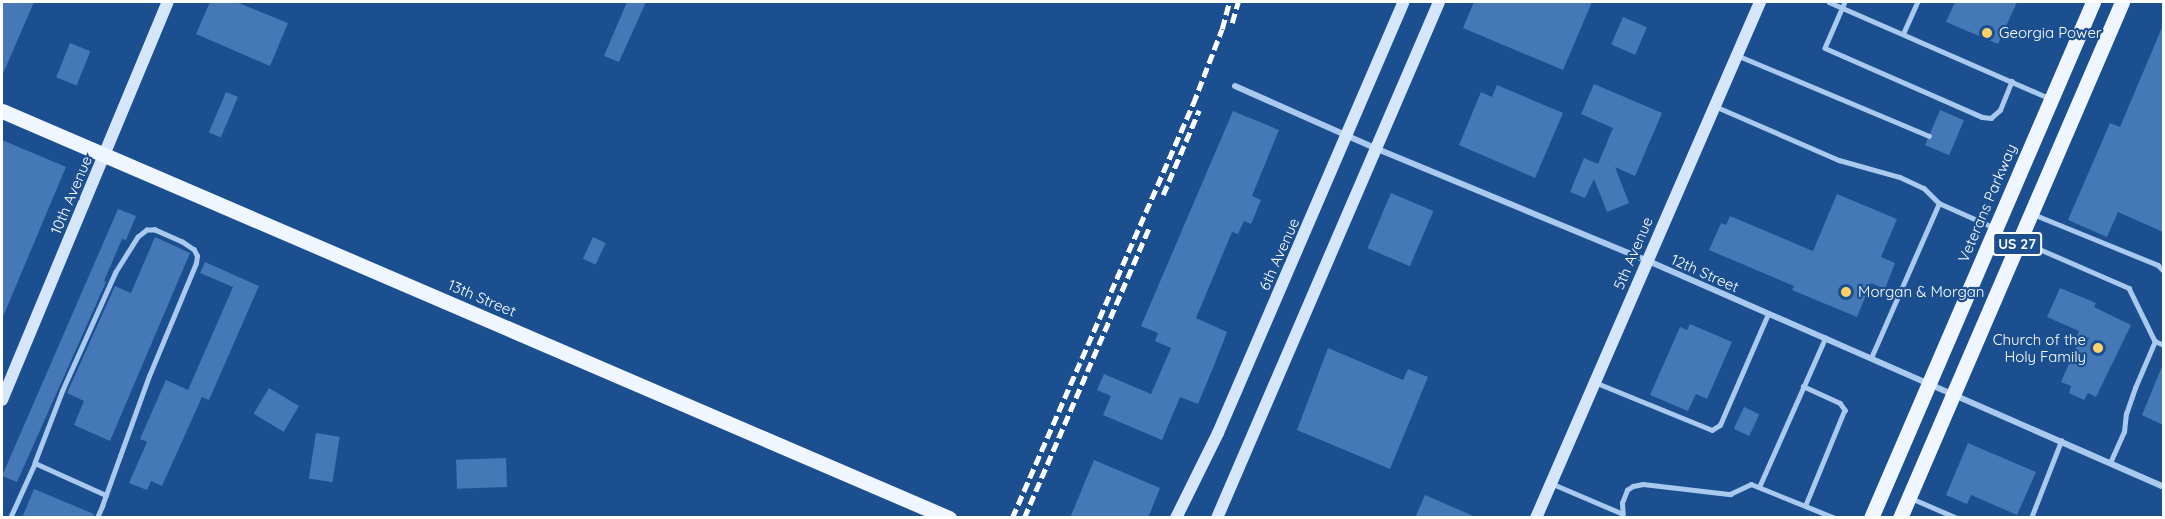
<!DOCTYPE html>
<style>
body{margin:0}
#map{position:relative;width:2165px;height:519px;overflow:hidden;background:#1b4f8f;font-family:Quicksand,sans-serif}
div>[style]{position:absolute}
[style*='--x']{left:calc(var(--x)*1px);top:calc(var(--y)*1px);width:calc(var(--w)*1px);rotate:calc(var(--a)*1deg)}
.building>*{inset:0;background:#4478b7;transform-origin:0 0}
.lane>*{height:4.5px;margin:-2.25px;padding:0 2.25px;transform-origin:2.25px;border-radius:2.25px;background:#a9c9ee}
.street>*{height:6px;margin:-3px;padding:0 3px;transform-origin:3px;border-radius:3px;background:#a9c9ee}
.secondary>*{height:12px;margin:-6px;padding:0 6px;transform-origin:6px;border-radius:6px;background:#d6e6fa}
.primary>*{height:15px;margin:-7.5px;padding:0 7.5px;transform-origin:7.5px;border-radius:7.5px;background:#f0f6ff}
.rail>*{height:4.5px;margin-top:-2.25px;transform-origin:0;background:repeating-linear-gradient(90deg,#fff 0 10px,transparent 0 14.5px)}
.dots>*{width:16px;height:16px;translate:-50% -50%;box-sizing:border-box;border:3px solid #1b4f8f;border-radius:50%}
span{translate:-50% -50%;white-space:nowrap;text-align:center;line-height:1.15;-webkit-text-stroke:4.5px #1b4f8f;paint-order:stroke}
.shield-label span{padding:2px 4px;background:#1b4f8f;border:2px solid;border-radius:4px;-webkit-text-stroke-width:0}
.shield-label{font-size:14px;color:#fff;font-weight:700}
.poi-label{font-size:15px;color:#fff}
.left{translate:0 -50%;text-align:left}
.right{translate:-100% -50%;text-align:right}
.street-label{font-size:15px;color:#fff}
.frame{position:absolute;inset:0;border:3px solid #fff;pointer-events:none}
</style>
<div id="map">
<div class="building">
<div style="clip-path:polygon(2px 2px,34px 2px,2px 76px)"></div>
<div style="clip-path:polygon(210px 2px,236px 2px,288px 23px,270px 66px,196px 34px)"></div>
<div style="clip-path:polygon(627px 2px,646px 2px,619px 62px,604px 56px)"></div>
<div style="clip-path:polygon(1474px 2px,1592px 2px,1563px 70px,1463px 28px)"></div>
<div style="clip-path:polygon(1955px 2px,2017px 2px,1998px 44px,1946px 22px)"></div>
<div style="left:1623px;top:17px;width:26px;height:30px;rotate:23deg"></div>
<div style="clip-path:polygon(2163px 25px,2163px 232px,2118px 212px,2107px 237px,2068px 220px,2110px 123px,2120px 127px)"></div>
<div style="left:70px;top:43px;width:22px;height:37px;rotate:22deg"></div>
<div style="clip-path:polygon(1594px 84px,1662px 113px,1635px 176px,1615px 167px,1629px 203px,1607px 212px,1594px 179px,1585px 198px,1570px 192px,1584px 158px,1598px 164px,1613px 128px,1581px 114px)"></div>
<div style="clip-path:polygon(1497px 85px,1563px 113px,1535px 178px,1459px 145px,1481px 92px,1492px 97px)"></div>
<div style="left:226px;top:92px;width:13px;height:44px;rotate:23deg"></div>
<div style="left:1940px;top:110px;width:26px;height:38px;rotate:23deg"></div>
<div style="clip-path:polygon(1233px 111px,1279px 130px,1252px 196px,1261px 200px,1251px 224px,1244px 221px,1238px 234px,1232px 232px,1196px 318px,1227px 332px,1215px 363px,1198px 404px,1180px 397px,1162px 440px,1103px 415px,1111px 396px,1097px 390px,1104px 374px,1151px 394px,1171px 348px,1155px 341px,1158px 333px,1141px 326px)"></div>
<div style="clip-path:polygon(2px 140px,66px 167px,2px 319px)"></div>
<div style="left:1391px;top:193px;width:46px;height:60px;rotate:23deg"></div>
<div style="clip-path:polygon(1837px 194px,1897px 219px,1881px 257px,1895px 263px,1885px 289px,1871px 283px,1857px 317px,1792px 290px,1794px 286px,1709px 250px,1721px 223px,1726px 225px,1730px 216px,1813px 251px)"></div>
<div style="clip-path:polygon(118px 209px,136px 216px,126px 240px,122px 239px,104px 281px,106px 282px,17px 482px,2px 476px)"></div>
<div style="clip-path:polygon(155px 237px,190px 253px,110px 441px,74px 425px,84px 401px,67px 393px,115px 286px,131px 293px)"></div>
<div style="left:593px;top:237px;width:14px;height:24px;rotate:25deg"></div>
<div style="clip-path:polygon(205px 262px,259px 286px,209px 400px,202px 397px,162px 486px,151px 481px,147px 490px,129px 483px,147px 442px,140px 439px,166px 380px,188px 390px,233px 287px,200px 273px)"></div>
<div style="clip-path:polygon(2060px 288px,2096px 303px,2094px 307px,2131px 325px,2096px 397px,2088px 393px,2084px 400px,2069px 393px,2071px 386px,2061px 382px,2079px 341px,2076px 339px,2079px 331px,2047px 317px)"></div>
<div style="clip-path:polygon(1690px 324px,1732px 342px,1707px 399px,1696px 394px,1688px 411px,1650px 395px,1680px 327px,1687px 330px)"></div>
<div style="clip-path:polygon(1328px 348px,1403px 380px,1408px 369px,1428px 377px,1390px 469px,1297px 430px)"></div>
<div style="clip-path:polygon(2163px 364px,2163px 425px,2142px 415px)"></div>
<div style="left:269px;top:388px;width:35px;height:30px;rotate:31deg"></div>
<div style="left:1744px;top:407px;width:17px;height:24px;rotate:25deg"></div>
<div style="left:316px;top:433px;width:24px;height:46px;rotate:9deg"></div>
<div style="clip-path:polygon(1968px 443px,2036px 472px,2017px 515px,1971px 495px,1967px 504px,1946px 495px)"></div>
<div style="left:506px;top:458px;width:29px;height:50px;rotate:88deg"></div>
<div style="clip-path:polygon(1094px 460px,1160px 488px,1148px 518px,1070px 518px)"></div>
<div style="clip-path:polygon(34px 489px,94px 514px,93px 518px,22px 518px)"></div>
<div style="clip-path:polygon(1425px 495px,1478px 518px,1415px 518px)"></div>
</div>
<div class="lane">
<div style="--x:1829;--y:2;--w:240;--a:23.6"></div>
<div style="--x:1845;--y:2;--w:50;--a:113.5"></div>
<div style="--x:1825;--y:48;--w:171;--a:23.7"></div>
<div style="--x:1982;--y:117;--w:9;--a:6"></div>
<div style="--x:1991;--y:118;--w:12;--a:-42"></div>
<div style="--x:2000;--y:110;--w:31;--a:-68"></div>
<div style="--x:1903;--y:34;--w:35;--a:-66"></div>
<div style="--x:1739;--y:56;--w:206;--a:22.8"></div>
<div style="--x:1717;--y:107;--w:133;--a:23.5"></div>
<div style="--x:1839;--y:160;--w:63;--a:15.6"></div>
<div style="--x:1900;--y:177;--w:26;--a:25"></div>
<div style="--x:1924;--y:188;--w:21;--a:45"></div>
<div style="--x:1939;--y:203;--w:59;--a:24"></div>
<div style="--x:2033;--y:214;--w:135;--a:22.2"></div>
<div style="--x:2158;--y:265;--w:8;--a:45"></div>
<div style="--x:2021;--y:241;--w:118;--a:23.5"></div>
<div style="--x:2129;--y:288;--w:59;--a:63.9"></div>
<div style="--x:2155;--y:341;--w:10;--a:24"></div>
<div style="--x:1871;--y:358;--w:169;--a:-66.3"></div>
<div style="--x:1597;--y:383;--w:124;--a:22.2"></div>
<div style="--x:1712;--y:430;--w:9;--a:-32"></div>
<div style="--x:1720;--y:425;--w:121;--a:-66.6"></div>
<div style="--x:1803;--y:386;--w:41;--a:24.7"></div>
<div style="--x:1840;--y:403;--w:9;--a:54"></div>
<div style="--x:1845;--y:410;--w:103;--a:112.3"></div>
<div style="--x:2110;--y:463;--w:34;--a:-66"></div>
<div style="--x:2124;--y:432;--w:18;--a:-84"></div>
<div style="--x:2126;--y:414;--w:28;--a:-71"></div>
<div style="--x:2135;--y:388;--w:51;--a:-66.9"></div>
<div style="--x:1553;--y:484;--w:74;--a:23.1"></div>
<div style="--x:1760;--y:485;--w:161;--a:-66.1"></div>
<div style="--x:1911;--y:498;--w:50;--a:23.5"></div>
<div style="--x:10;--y:518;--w:60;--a:-65.6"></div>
<div style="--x:97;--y:518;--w:13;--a:-67"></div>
<div style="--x:102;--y:506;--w:53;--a:-70.2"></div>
<div style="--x:120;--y:456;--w:85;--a:-70.1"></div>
<div style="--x:149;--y:376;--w:122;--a:-67.4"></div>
<div style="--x:196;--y:263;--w:7;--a:-82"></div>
<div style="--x:197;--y:256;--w:7;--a:-117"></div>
<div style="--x:194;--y:250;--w:14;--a:-146"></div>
<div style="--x:182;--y:242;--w:30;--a:-156"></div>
<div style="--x:155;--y:230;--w:8;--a:180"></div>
<div style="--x:147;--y:230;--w:11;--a:142"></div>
<div style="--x:138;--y:237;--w:41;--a:122.2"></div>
<div style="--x:116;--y:272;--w:129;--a:114.2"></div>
<div style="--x:63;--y:390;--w:78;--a:111"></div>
<div style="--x:35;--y:463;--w:78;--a:24.3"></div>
<div style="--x:1623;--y:518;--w:15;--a:-94"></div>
<div style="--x:1622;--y:503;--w:14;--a:-69"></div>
<div style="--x:1627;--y:490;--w:7;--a:-34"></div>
<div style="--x:1633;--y:486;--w:10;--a:-11"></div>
<div style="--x:1643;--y:484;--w:88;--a:6.6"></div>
<div style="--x:1730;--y:494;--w:23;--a:-25"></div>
<div style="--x:1751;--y:484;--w:91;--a:22"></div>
<div style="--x:2031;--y:518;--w:83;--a:-68.7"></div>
</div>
<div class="street">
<div style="--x:1235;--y:86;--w:153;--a:23.9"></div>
<div style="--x:1375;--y:148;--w:293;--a:22.5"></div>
<div style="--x:1646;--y:260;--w:566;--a:23.66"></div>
</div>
<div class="secondary">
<div style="--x:2;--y:400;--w:431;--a:-67.4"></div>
<div style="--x:1176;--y:518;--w:95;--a:-63.7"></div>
<div style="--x:1218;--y:433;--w:469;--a:-66.7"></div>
<div style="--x:1217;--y:518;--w:562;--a:-66.72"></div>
<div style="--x:1536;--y:518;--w:563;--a:-66.53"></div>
</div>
<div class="primary">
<div style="--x:2;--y:111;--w:1031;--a:23.26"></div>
<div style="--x:1871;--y:518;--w:562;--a:-66.72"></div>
<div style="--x:1900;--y:518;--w:562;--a:-66.72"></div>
</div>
<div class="rail">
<div style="--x:1232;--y:23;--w:22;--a:-74"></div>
<div style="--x:1163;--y:195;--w:92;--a:-67"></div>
<div style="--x:1012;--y:518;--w:452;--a:-66.4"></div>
<div style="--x:1193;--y:104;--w:80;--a:-68.9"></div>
<div style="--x:1222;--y:29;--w:28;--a:-75"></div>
<div style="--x:1024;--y:518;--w:316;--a:-66.7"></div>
</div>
<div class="dots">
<div style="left:1987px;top:33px;background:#ffd166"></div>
<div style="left:1846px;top:292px;background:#ffd166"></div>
<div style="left:2098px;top:348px;background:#ffd166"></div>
</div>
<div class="shield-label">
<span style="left:2017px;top:244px">US 27</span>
</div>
<div class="poi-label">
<span class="left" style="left:1999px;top:33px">Georgia Power</span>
<span class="left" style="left:1858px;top:292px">Morgan &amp; Morgan</span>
<span class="right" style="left:2086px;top:348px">Church of the<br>Holy Family</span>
</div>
<div class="street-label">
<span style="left:71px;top:195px;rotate:-67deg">10th Avenue</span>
<span style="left:1987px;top:203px;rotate:-67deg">Veterans Parkway</span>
<span style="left:1633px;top:253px;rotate:-67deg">5th Avenue</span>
<span style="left:1279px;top:254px;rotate:-66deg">6th Avenue</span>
<span style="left:1705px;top:273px;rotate:24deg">12th Street</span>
<span style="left:482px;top:298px;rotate:23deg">13th Street</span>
</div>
<div class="frame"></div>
</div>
